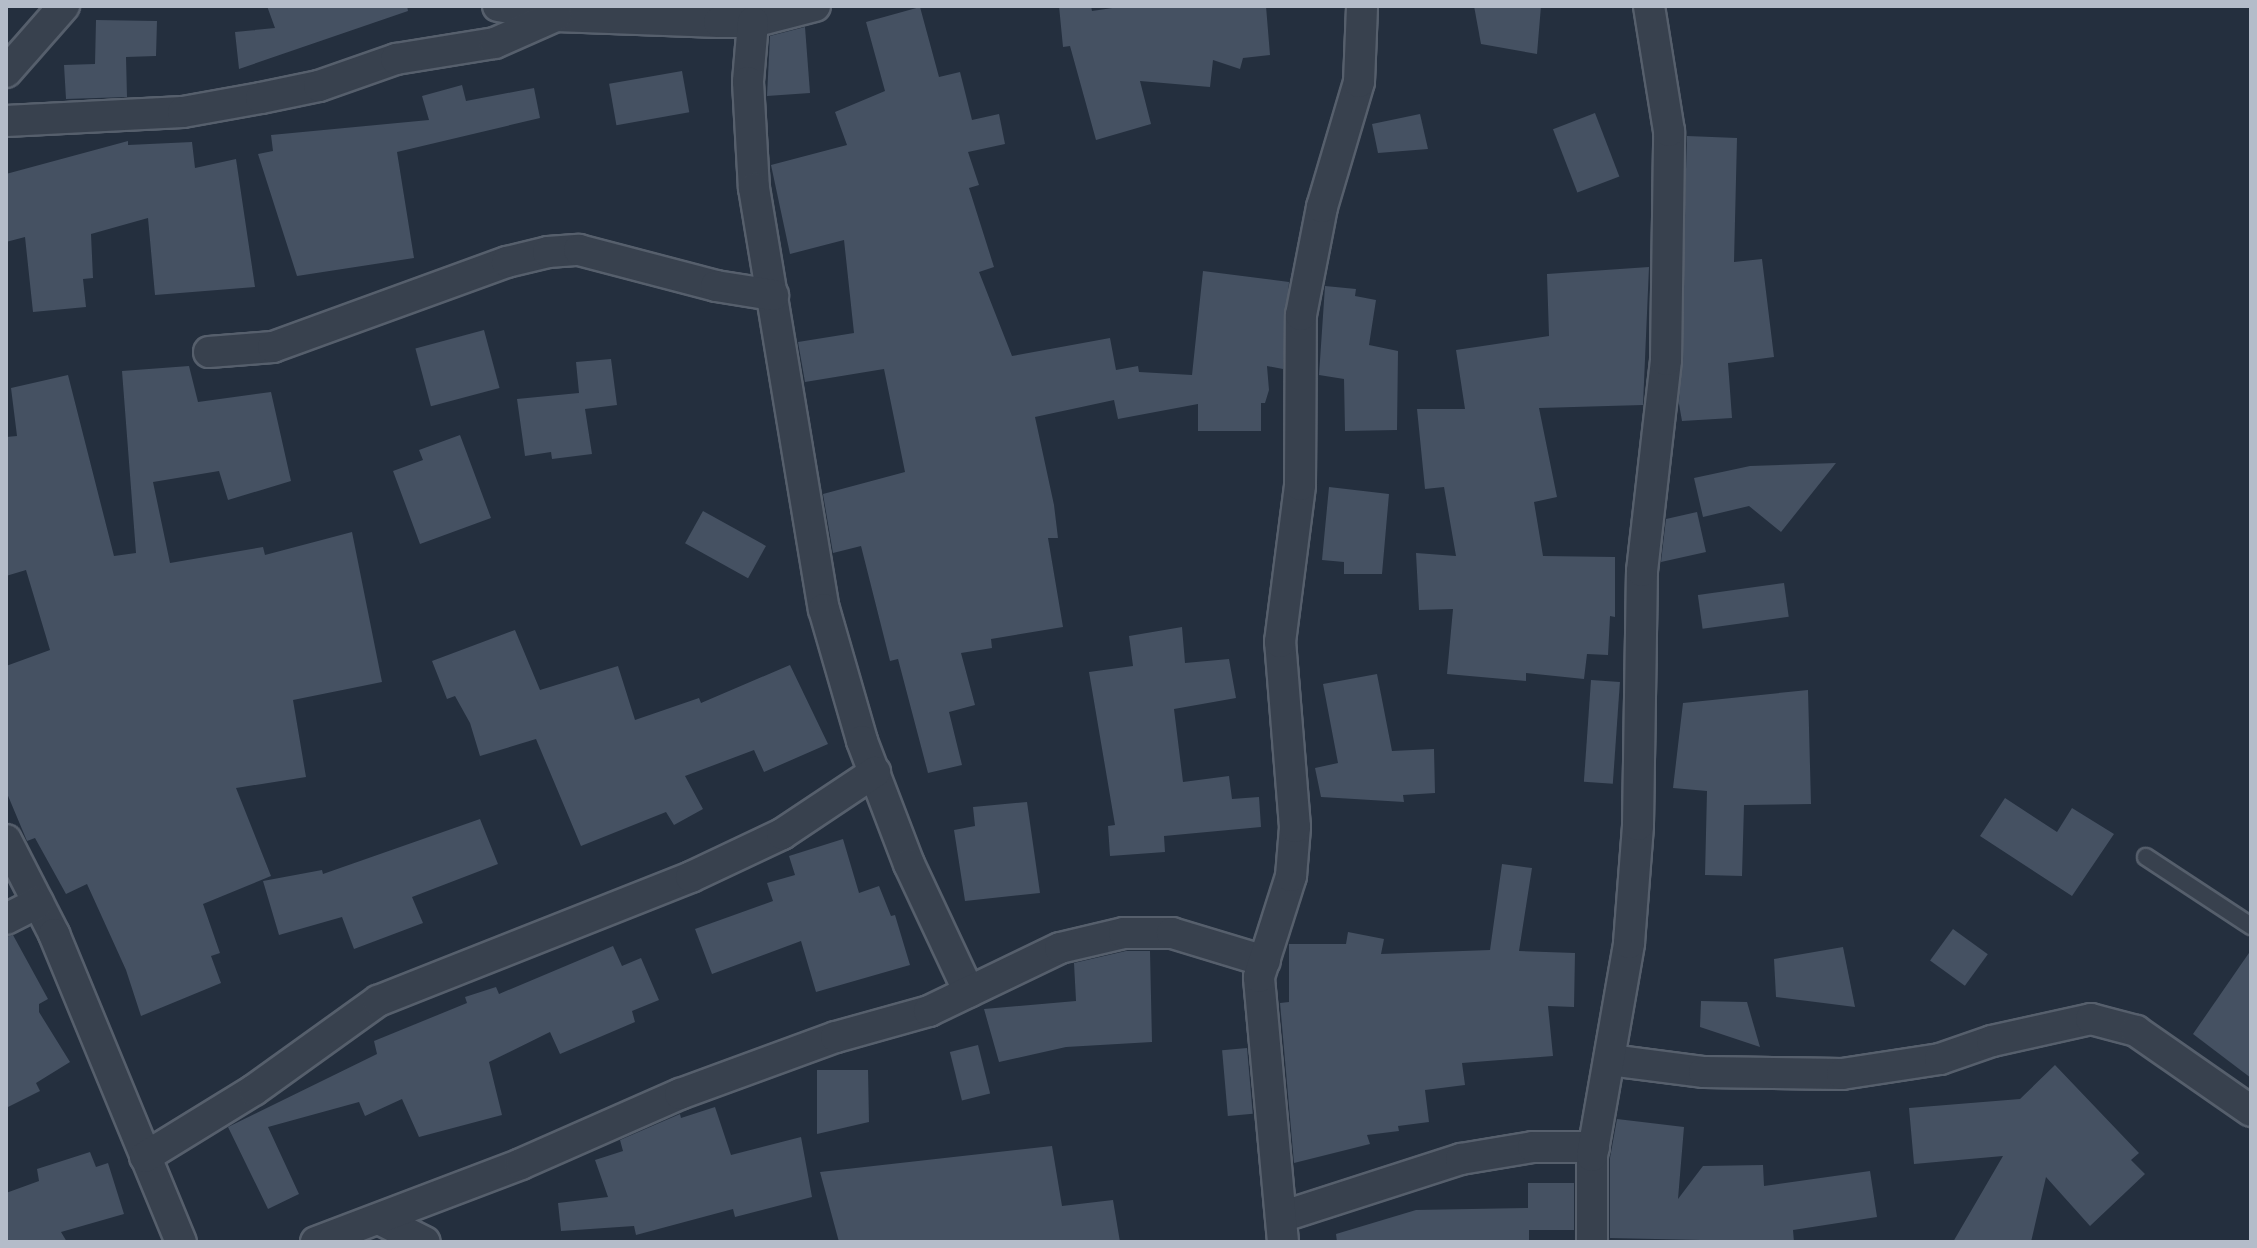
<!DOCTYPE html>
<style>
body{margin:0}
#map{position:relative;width:2257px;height:1248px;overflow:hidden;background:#242f3e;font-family:"PT Sans Narrow",sans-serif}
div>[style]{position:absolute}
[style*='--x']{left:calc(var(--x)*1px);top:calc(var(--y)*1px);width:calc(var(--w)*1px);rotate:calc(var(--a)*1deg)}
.building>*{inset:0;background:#455162;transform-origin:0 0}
.roads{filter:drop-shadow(2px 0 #565f6c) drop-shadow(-2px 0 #565f6c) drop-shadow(0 2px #565f6c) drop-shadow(0 -2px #565f6c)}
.lane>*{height:16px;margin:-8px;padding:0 8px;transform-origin:8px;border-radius:8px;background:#38414e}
.street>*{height:30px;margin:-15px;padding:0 15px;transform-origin:15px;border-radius:15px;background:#38414e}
span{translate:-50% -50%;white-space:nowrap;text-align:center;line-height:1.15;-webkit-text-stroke:6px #1d2633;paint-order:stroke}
.frame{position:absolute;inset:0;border:8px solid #b4bcc9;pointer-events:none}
</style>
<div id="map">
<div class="building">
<div style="clip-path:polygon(267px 6px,407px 6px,408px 11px,239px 69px,235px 32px,275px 28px)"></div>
<div style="clip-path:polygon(1059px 6px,1091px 6px,1092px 11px,1126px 6px,1266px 6px,1270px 55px,1243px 58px,1240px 69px,1213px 60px,1210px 87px,1140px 81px,1151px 124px,1096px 140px,1070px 46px,1063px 47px)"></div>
<div style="clip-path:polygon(1474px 6px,1541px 6px,1537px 54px,1481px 44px)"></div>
<div style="clip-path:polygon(920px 7px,939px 77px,960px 72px,972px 120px,999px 114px,1005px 144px,968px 152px,979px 185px,969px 188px,994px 267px,979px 272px,1012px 356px,1110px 338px,1116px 370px,1138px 366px,1139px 372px,1192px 375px,1203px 271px,1289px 282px,1283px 369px,1267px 366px,1269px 390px,1265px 403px,1261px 403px,1261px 431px,1198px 431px,1198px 404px,1118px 419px,1114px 400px,1035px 417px,1054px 505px,1058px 538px,1048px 538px,1063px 627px,991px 639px,992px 648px,961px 653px,975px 705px,949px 712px,962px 765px,928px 773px,898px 659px,890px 661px,861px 546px,833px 553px,823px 494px,905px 472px,884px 369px,805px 382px,798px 342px,854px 333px,844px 240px,790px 254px,771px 165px,847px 145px,835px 112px,885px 91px,866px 22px)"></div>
<div style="clip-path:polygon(96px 20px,157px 21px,156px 56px,126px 57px,127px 97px,66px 99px,64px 65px,95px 64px)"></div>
<div style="clip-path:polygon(805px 27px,810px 93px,767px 96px,770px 36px)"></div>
<div style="left:682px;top:71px;width:42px;height:74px;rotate:80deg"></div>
<div style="clip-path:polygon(462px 85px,466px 101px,534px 88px,540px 118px,397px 152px,414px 258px,297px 276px,258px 154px,273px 151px,271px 135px,429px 120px,422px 96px)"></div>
<div style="left:1595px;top:113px;width:68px;height:45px;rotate:69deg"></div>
<div style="clip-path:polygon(1420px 114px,1428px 149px,1378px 153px,1372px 124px)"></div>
<div style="clip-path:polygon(1687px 136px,1737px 138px,1734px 262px,1762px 259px,1774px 357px,1728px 363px,1732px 418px,1682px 421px,1679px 404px)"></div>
<div style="clip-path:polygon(128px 141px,128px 145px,192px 142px,195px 168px,236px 159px,255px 287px,155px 295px,148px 218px,91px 234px,93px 278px,83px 279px,86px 307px,33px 312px,25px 237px,6px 242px,6px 174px)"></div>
<div style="clip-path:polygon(1649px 267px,1643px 405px,1539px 408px,1557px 497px,1534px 502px,1543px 556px,1615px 557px,1615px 617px,1610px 616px,1608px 655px,1587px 654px,1584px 679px,1526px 673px,1526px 681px,1447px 674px,1453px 609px,1419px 610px,1416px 553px,1456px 556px,1444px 487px,1425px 489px,1417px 409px,1465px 409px,1456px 350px,1549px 336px,1547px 274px)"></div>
<div style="clip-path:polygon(1325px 286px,1356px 289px,1355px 296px,1376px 300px,1369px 345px,1398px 351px,1397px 430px,1345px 431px,1344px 379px,1319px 375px)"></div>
<div style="left:484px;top:330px;width:60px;height:71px;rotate:75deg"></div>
<div style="clip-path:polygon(611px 359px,617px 405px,585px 409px,592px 454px,552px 459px,551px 452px,525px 456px,517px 399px,579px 393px,576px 362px)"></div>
<div style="clip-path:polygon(189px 366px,198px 402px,271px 392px,291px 481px,228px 500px,219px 471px,153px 482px,170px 563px,263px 547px,265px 555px,352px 532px,382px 682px,293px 700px,306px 777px,236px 788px,271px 876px,203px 904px,220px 953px,211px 956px,221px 983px,141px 1016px,126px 970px,87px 884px,66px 894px,35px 838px,27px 841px,6px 791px,6px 666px,50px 650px,26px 570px,6px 576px,6px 437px,17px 436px,11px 388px,68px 375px,114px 556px,136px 553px,122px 371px)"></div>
<div style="clip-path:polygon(460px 435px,491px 518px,420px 544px,393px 471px,423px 460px,419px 450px)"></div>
<div style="clip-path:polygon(1836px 463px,1781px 532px,1749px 506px,1703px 517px,1694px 478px,1750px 466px)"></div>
<div style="clip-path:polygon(1329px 487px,1389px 494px,1382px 574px,1344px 574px,1344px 562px,1322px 560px)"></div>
<div style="left:703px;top:511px;width:72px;height:37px;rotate:29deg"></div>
<div style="clip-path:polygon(1697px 512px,1706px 552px,1661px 562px,1666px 519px)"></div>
<div style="left:1784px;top:583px;width:34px;height:87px;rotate:82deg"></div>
<div style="clip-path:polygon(1182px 627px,1185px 663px,1229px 659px,1236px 698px,1174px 709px,1183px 782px,1229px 776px,1232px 799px,1259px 797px,1261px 827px,1164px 836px,1165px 852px,1110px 856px,1108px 826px,1115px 825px,1089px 672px,1133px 666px,1129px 636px)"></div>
<div style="clip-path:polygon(515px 630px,540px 690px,618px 666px,635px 720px,699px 698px,701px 703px,790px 665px,828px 744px,764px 772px,754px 750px,685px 776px,703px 809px,674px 825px,666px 812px,581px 846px,536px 739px,480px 756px,470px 723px,455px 696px,447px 699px,432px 661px)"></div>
<div style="clip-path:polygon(1377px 674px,1392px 751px,1434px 749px,1435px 793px,1403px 795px,1404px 802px,1321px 797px,1315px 768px,1338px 763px,1323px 684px)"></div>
<div style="left:1591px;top:680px;width:29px;height:102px;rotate:4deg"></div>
<div style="clip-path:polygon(1808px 690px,1811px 804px,1744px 805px,1742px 876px,1705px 875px,1707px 791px,1673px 788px,1683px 703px)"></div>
<div style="clip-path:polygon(2005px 798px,2057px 832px,2072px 808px,2114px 834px,2072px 896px,1980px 836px)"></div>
<div style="clip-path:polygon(1027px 802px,1040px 893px,965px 901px,954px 830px,975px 826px,973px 807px)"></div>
<div style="clip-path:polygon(480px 819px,498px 864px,412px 897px,423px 923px,354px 949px,342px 917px,279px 935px,263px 881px,322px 870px,323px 874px)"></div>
<div style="clip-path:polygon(843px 839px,859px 893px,879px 886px,891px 916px,895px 915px,910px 965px,816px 992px,801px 941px,712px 974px,695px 929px,773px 901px,767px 883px,795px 875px,789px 856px)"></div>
<div style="clip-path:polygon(1502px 864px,1532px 868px,1519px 951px,1575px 953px,1574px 1007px,1548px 1006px,1553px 1056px,1462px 1063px,1465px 1085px,1425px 1090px,1429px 1122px,1398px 1126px,1399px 1131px,1367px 1135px,1370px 1144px,1294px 1163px,1280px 1003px,1289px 1002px,1289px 944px,1346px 944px,1348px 932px,1384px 939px,1381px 954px,1490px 950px)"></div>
<div style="left:1953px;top:929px;width:43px;height:39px;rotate:36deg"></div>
<div style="clip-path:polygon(13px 935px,48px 999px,39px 1004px,39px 1012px,70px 1062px,36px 1083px,40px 1091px,6px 1108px,6px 937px)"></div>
<div style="clip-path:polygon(613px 946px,622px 966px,641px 958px,659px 1000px,632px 1011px,635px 1022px,560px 1054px,550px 1032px,489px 1062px,502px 1115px,419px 1137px,402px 1099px,365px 1116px,359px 1102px,268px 1127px,299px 1194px,268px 1209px,228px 1127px,377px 1054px,374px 1041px,467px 1003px,465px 997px,496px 987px,499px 994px)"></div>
<div style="clip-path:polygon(1843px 947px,1855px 1007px,1776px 997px,1774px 959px)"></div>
<div style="clip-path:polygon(2251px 950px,2251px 1078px,2193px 1034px)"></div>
<div style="clip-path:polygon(1126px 951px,1150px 951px,1152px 1042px,1066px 1047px,999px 1062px,984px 1009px,1076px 1001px,1074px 963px)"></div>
<div style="clip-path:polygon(1701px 1001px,1747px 1002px,1760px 1047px,1700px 1027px)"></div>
<div style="left:978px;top:1045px;width:50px;height:29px;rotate:76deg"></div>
<div style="left:1247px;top:1048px;width:66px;height:25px;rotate:85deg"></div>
<div style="clip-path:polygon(2055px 1065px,2139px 1153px,2131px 1160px,2145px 1174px,2090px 1226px,2046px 1177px,2031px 1242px,1953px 1242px,2003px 1156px,1914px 1164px,1909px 1108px,2020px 1099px)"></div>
<div style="clip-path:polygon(817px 1070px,868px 1070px,869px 1122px,817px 1134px)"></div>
<div style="clip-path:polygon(715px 1107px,731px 1155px,801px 1137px,812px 1197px,735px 1217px,733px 1209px,636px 1235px,634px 1226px,561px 1231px,558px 1203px,608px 1197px,595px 1160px,623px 1151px,620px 1140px,680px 1114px,681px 1118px)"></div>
<div style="clip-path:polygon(1617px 1119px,1684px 1127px,1678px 1199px,1703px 1166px,1763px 1165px,1764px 1186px,1870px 1171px,1877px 1217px,1793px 1230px,1794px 1242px,1610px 1238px,1610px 1158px)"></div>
<div style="clip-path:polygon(1052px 1146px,1062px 1206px,1113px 1200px,1120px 1242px,839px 1242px,820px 1172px)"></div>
<div style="clip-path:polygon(90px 1152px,96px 1167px,108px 1163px,124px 1214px,61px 1232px,67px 1242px,6px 1242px,6px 1193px,39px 1181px,37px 1169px)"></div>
<div style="left:1574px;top:1183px;width:47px;height:46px;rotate:90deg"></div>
<div style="clip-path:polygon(1529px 1208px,1529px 1241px,1337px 1242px,1336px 1234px,1416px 1210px)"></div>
</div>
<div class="roads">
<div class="lane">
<div style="--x:2146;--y:857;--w:126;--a:33.3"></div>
</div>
<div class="street">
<div style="--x:498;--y:6;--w:59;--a:9.8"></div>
<div style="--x:556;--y:16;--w:163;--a:2.1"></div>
<div style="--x:719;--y:22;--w:34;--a:0"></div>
<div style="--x:753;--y:22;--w:64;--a:-14.5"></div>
<div style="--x:753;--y:22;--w:60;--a:94.8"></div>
<div style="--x:748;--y:82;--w:106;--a:86.8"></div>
<div style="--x:754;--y:188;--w:427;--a:80.6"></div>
<div style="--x:824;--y:609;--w:137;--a:73.9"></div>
<div style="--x:862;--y:741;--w:132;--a:69.1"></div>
<div style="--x:909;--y:864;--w:141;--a:64.9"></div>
<div style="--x:6;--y:72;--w:88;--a:-48.7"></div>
<div style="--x:6;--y:121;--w:177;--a:-2.9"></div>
<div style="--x:183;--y:112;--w:79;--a:-10.2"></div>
<div style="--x:261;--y:98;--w:59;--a:-11.7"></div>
<div style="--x:319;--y:86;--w:82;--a:-19.3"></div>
<div style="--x:396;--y:59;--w:100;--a:-9.2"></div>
<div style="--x:495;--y:43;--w:67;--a:-23.9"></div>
<div style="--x:209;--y:352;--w:64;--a:-4.5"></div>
<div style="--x:273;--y:347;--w:249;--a:-20"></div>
<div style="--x:507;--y:262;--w:42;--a:-13.7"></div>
<div style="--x:548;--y:252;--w:31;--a:-4"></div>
<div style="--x:579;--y:250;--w:142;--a:14.7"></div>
<div style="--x:716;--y:286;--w:58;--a:9"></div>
<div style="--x:6;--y:840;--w:106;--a:62.9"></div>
<div style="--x:54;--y:934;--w:333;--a:67.6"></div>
<div style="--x:6;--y:919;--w:36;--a:-27"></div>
<div style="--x:1610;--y:1060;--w:95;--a:7.3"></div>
<div style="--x:1704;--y:1072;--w:138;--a:0.8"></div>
<div style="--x:1842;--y:1074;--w:99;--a:-8.7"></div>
<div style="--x:1940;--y:1059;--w:55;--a:-19.1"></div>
<div style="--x:1992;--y:1041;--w:101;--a:-12.5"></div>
<div style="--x:2091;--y:1019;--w:47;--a:14.9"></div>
<div style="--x:2136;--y:1031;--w:140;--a:34.8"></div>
<div style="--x:145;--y:1157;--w:128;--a:-31.6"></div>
<div style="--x:254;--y:1090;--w:153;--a:-35.7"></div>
<div style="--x:378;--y:1001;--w:337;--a:-21.6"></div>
<div style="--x:691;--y:877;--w:101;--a:-25.3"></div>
<div style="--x:782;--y:834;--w:112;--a:-33.7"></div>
<div style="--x:1281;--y:1217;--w:189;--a:-17.9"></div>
<div style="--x:1461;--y:1159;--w:73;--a:-9.5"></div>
<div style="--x:1533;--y:1147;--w:61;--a:0"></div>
<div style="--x:379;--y:1219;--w:51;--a:26.6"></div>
<div style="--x:316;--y:1242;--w:219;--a:-20.8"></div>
<div style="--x:521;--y:1164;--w:174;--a:-23.8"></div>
<div style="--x:680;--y:1094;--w:166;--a:-20.1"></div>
<div style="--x:836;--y:1037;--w:97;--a:-15.6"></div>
<div style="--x:929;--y:1011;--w:145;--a:-25.7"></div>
<div style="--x:1060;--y:948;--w:66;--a:-13.2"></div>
<div style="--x:1124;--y:933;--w:48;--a:0"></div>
<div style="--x:1172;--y:933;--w:97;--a:16.8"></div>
<div style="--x:1283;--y:1242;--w:266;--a:-95.2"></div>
<div style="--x:1259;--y:977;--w:106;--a:-72.4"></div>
<div style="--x:1291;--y:876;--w:49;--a:-85.3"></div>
<div style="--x:1295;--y:827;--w:186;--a:-94.6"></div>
<div style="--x:1280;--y:642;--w:158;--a:-82.7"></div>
<div style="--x:1300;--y:485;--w:170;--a:-89.7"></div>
<div style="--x:1301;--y:315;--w:110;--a:-79"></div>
<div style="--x:1322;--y:207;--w:130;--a:-73.5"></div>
<div style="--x:1359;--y:82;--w:76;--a:-87.7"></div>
<div style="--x:1592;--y:1242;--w:86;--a:-90"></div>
<div style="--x:1592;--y:1156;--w:216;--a:-80.1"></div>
<div style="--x:1629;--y:943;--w:118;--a:-85.6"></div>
<div style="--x:1638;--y:825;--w:254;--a:-89.1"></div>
<div style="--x:1642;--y:571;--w:212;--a:-83.5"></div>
<div style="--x:1666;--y:360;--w:229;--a:-89.2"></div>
<div style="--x:1669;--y:131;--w:127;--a:-99.1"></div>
</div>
</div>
<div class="frame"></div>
</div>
